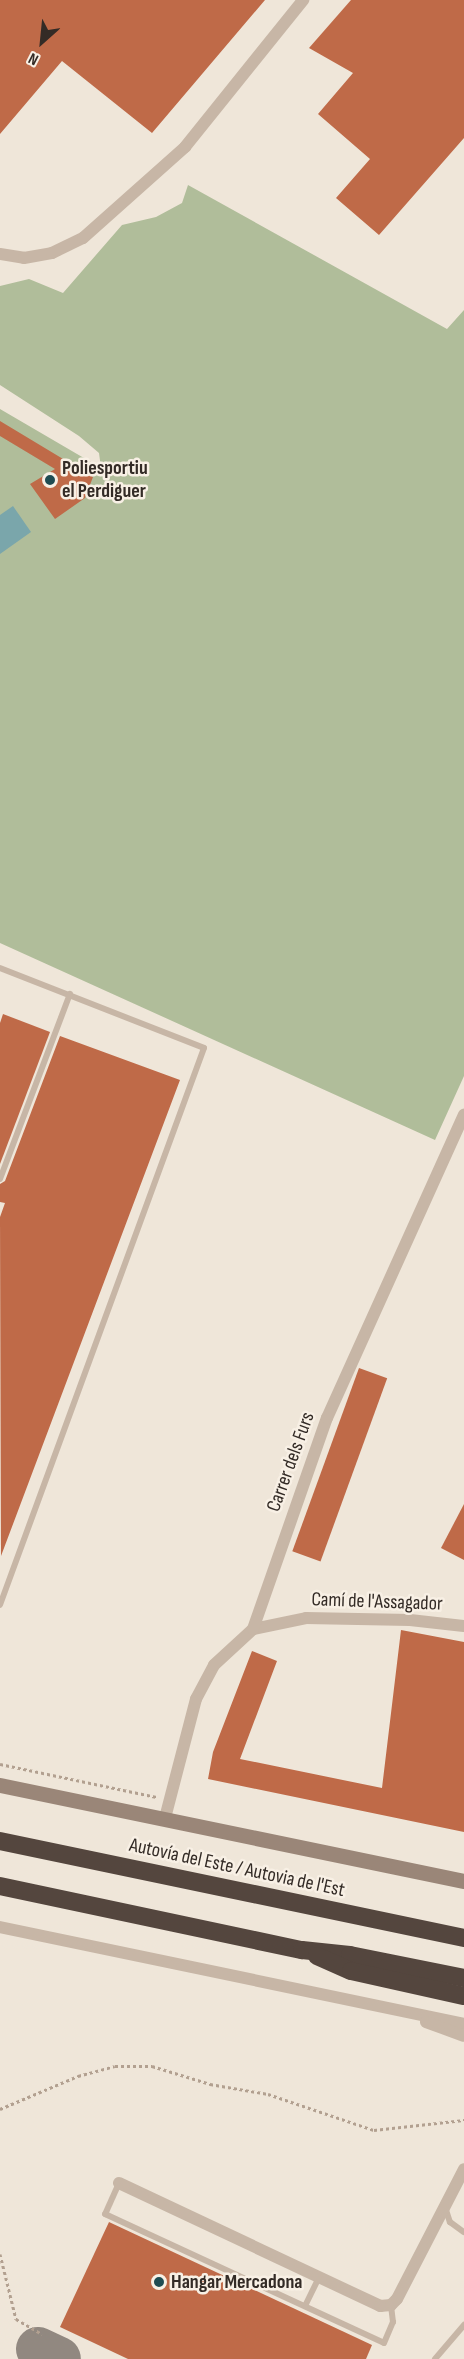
<!DOCTYPE html>
<meta charset="utf-8">
<style>
body{margin:0}
#map{position:relative;width:464px;height:2359px;overflow:hidden;background:#efe6d9;font-family:"Sofia Sans Condensed",sans-serif}
div>[style]{position:absolute}
[style*='--x']{left:calc(var(--x)*1px);top:calc(var(--y)*1px);width:calc(var(--w)*1px);rotate:calc(var(--a)*1deg)}
.green>*{inset:0;background:#b0bd9a}
.water>*{inset:0;background:#7aa6ab}
.taxiway>*{height:44px;margin:-22px;padding:0 22px;transform-origin:22px;border-radius:22px;background:#918880}
.building>*{inset:0;background:#bf6a48;transform-origin:0 0}
.path>*{height:3px;margin-top:-1.5px;transform-origin:0;background:repeating-linear-gradient(90deg,#b2a090 0 3px,transparent 0 6px)}
.lane>*{height:6px;margin:-3px;padding:0 3px;transform-origin:3px;border-radius:3px;background:#c7b6a6}
.street>*{height:12px;margin:-6px;padding:0 6px;transform-origin:6px;border-radius:6px;background:#c7b6a6}
.secondary>*{height:15px;margin:-7.5px;padding:0 7.5px;transform-origin:7.5px;border-radius:7.5px;background:#9a8678}
.highway>*{height:18px;margin:-9px;padding:0 9px;transform-origin:9px;border-radius:9px;background:#54463e}
.dots>*{width:16px;height:16px;translate:-50% -50%;box-sizing:border-box;border:3px solid #f8f0e5;border-radius:50%}
span{translate:-50% -50%;white-space:nowrap;text-align:center;line-height:1.15;-webkit-text-stroke:5px #f8f0e5;paint-order:stroke}
.poi-label{font-size:20px;color:#332b26;font-weight:700}
.left{translate:0 -50%;text-align:left}
.street-label{font-size:20px;color:#332b26}
.north{position:absolute;left:12px;top:12px;width:60px;height:60px;-webkit-text-stroke:4px #f8f0e5;paint-order:stroke;rotate:207deg;font-size:16px;font-weight:700;line-height:24px;text-align:center;color:#332b26}
.north::after{content:'';display:block;margin:auto;width:21px;height:27px;background:#332b26;clip-path:polygon(50% 0,100% 100%,50% 72%,0 100%)}
</style>
<div id="map">
<div class="green">
<div style="clip-path:polygon(188px 185px,447px 329px,464px 310px,464px 1076px,435px 1140px,0 943px,0 409px,101px 468px,99px 453px,79px 436px,0 385px,0 286px,29px 279px,63px 293px,122px 225px,156px 217px,182px 203px)"></div>
</div>
<div class="water">
<div style="clip-path:polygon(13px 506px,31px 532px,0 554px,0 515px)"></div>
</div>
<div class="taxiway">
<div style="--x:38;--y:2349;--w:23;--a:25"></div>
</div>
<div class="building">
<div style="clip-path:polygon(0 0,265px 0,152px 133px,62px 61px,0 134px)"></div>
<div style="clip-path:polygon(351px 0,464px 0,464px 138px,379px 235px,336px 198px,370px 159px,318px 114px,353px 73px,309px 48px)"></div>
<div style="clip-path:polygon(0 421px,93px 477px,85px 498px,55px 519px,30px 484px,55px 469px,0 436px)"></div>
<div style="clip-path:polygon(3px 1014px,50px 1032px,0 1164px,0 1023px)"></div>
<div style="clip-path:polygon(60px 1036px,180px 1080px,1px 1556px,0 1217px,5px 1203px,0 1202px,0 1184px,5px 1181px)"></div>
<div style="left:359px;top:1368px;width:30px;height:195px;rotate:20deg"></div>
<div style="clip-path:polygon(464px 1504px,464px 1560px,441px 1548px)"></div>
<div style="clip-path:polygon(401px 1630px,464px 1642px,464px 1832px,208px 1779px,213px 1752px,252px 1651px,277px 1661px,240px 1759px,382px 1788px)"></div>
<div style="clip-path:polygon(109px 2222px,372px 2345px,366px 2359px,128px 2359px,60px 2327px)"></div>
</div>
<div class="path">
<div style="--x:0;--y:1764;--w:160;--a:11.9"></div>
<div style="--x:0;--y:2109;--w:85;--a:-22.9"></div>
<div style="--x:78;--y:2076;--w:38;--a:-15"></div>
<div style="--x:115;--y:2066;--w:37;--a:0"></div>
<div style="--x:152;--y:2066;--w:61;--a:17.2"></div>
<div style="--x:210;--y:2084;--w:59;--a:9.8"></div>
<div style="--x:268;--y:2094;--w:112;--a:18.8"></div>
<div style="--x:374;--y:2130;--w:91;--a:-6.3"></div>
<div style="--x:0;--y:2254;--w:67;--a:76.2"></div>
<div style="--x:16;--y:2319;--w:30;--a:30"></div>
</div>
<div class="lane">
<div style="--x:0;--y:968;--w:219;--a:21.4"></div>
<div style="--x:204;--y:1048;--w:593;--a:110.12"></div>
<div style="--x:0;--y:1179;--w:198;--a:-69.3"></div>
<div style="--x:119;--y:2183;--w:34;--a:114"></div>
<div style="--x:105;--y:2214;--w:307;--a:24.8"></div>
<div style="--x:384;--y:2343;--w:23;--a:-67"></div>
<div style="--x:393;--y:2322;--w:17;--a:-97"></div>
<div style="--x:445;--y:2207;--w:16;--a:72"></div>
<div style="--x:450;--y:2222;--w:17;--a:36"></div>
<div style="--x:305;--y:2306;--w:32;--a:-64"></div>
<div style="--x:435;--y:2359;--w:45;--a:-49.5"></div>
</div>
<div class="street">
<div style="--x:0;--y:254;--w:24;--a:9"></div>
<div style="--x:24;--y:258;--w:28;--a:-10"></div>
<div style="--x:52;--y:253;--w:34;--a:-26"></div>
<div style="--x:83;--y:238;--w:137;--a:-41.7"></div>
<div style="--x:185;--y:147;--w:189;--a:-51.2"></div>
<div style="--x:253;--y:1629;--w:54;--a:-11.7"></div>
<div style="--x:306;--y:1618;--w:104;--a:1.1"></div>
<div style="--x:410;--y:1620;--w:54;--a:6.3"></div>
<div style="--x:165;--y:1818;--w:123;--a:-75.4"></div>
<div style="--x:196;--y:1699;--w:38;--a:-62"></div>
<div style="--x:214;--y:1665;--w:53;--a:-42.7"></div>
<div style="--x:253;--y:1629;--w:224;--a:-70.7"></div>
<div style="--x:327;--y:1418;--w:333;--a:-65.7"></div>
<div style="--x:0;--y:1927;--w:474;--a:11.8"></div>
<div style="--x:426;--y:2022;--w:40;--a:20.2"></div>
<div style="--x:119;--y:2183;--w:289;--a:25.2"></div>
<div style="--x:380;--y:2306;--w:11;--a:-5"></div>
<div style="--x:391;--y:2305;--w:8;--a:-45"></div>
<div style="--x:397;--y:2299;--w:146;--a:-62.7"></div>
</div>
<div class="secondary">
<div style="--x:0;--y:1785;--w:474;--a:11.7"></div>
</div>
<div class="highway">
<div style="--x:0;--y:1841;--w:474;--a:11.8"></div>
<div style="--x:0;--y:1886;--w:309;--a:12"></div>
<div style="--x:302;--y:1950;--w:48;--a:5.9"></div>
<div style="--x:350;--y:1955;--w:116;--a:11.4"></div>
<div style="--x:317;--y:1956;--w:37;--a:24"></div>
<div style="--x:351;--y:1971;--w:116;--a:12.5"></div>
</div>
<div class="dots">
<div style="left:50px;top:480px;background:#1f4c52"></div>
<div style="left:159px;top:2282px;background:#1f4c52"></div>
</div>
<div class="poi-label">
<span class="left" style="left:62px;top:480px">Poliesportiu<br>el Perdiguer</span>
<span class="left" style="left:171px;top:2282px">Hangar Mercadona</span>
</div>
<div class="street-label">
<span style="left:291px;top:1462px;rotate:-70deg">Carrer dels Furs</span>
<span style="left:377px;top:1602px;rotate:2deg">Camí de l'Assagador</span>
<span style="left:237px;top:1868px;rotate:12deg">Autovía del Este / Autovia de l'Est</span>
</div>
<div class="north">N</div>
</div>
